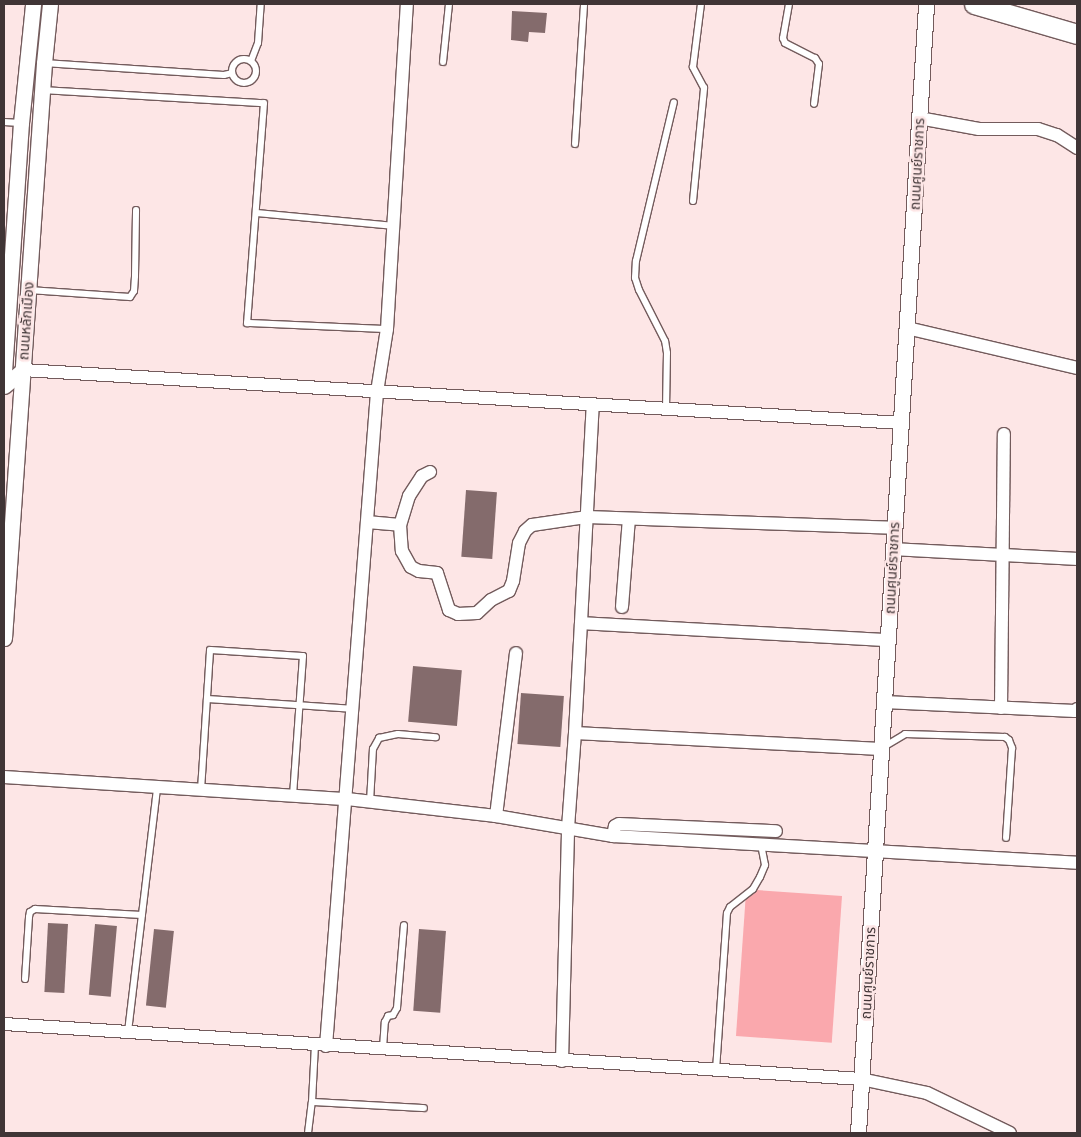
<!DOCTYPE html>
<meta charset="utf-8">
<style>
body{margin:0}
#map{position:relative;width:1081px;height:1137px;overflow:hidden;background:#fde6e6;font-family:Mulish,"Noto Sans Thai",sans-serif}
div>[style]{position:absolute}
[style*='--x']{left:calc(var(--x)*1px);top:calc(var(--y)*1px);width:calc(var(--w)*1px);rotate:calc(var(--a)*1deg)}
.water>*{inset:0;background:#faa8ad;transform-origin:0 0}
.building>*{inset:0;background:#846b6c;transform-origin:0 0}
.roads{filter:drop-shadow(1px 0 #735b5c) drop-shadow(-1px 0 #735b5c) drop-shadow(0 1px #735b5c) drop-shadow(0 -1px #735b5c)}
.service>*{height:6px;margin:-3px;padding:0 3px;transform-origin:3px;border-radius:3px;background:#fff}
.service>.ring{margin:-3px;padding:0;box-sizing:content-box;background:none;border:6px solid #fff;border-radius:50%}
.minor>*{height:12px;margin:-6px;padding:0 6px;transform-origin:6px;border-radius:6px;background:#fff}
.tertiary>*{height:15px;margin:-7.5px;padding:0 7.5px;transform-origin:7.5px;border-radius:7.5px;background:#fff}
.primary>*{height:19px;margin:-9.5px;padding:0 9.5px;transform-origin:9.5px;border-radius:9.5px;background:#fff}
span{translate:-50% -50%;white-space:nowrap;text-align:center;line-height:1.15;-webkit-text-stroke:5px #fde6e6;paint-order:stroke}
.street-label{font-size:14px;color:#403536}
.frame{position:absolute;inset:0;border:5px solid #403536;pointer-events:none}
</style>
<div id="map">
<div class="water">
<div style="left:842px;top:896px;width:147px;height:96px;rotate:94deg"></div>
</div>
<div class="building">
<div style="clip-path:polygon(512px 11px,547px 13px,545px 33px,529px 32px,528px 42px,511px 40px)"></div>
<div style="left:466px;top:490px;width:31px;height:67px;rotate:4deg"></div>
<div style="left:413px;top:666px;width:49px;height:56px;rotate:5deg"></div>
<div style="left:521px;top:693px;width:43px;height:51px;rotate:4deg"></div>
<div style="left:48px;top:923px;width:20px;height:69px;rotate:3deg"></div>
<div style="left:95px;top:924px;width:22px;height:71px;rotate:5deg"></div>
<div style="left:154px;top:929px;width:20px;height:77px;rotate:6deg"></div>
<div style="left:419px;top:929px;width:27px;height:82px;rotate:4deg"></div>
</div>
<div class="roads">
<div class="service">
<div style="--x:789;--y:4;--w:35;--a:100"></div>
<div style="--x:783;--y:38;--w:5;--a:68"></div>
<div style="--x:785;--y:43;--w:34;--a:27"></div>
<div style="--x:815;--y:58;--w:7;--a:56"></div>
<div style="--x:819;--y:64;--w:40;--a:97.1"></div>
<div class="ring" style="left:232px;top:59px;width:18px;height:18px"></div>
<div style="--x:251;--y:61;--w:19;--a:-69"></div>
<div style="--x:258;--y:43;--w:39;--a:-86"></div>
<div style="--x:443;--y:62;--w:58;--a:-84.1"></div>
<div style="--x:44;--y:63;--w:180;--a:3.8"></div>
<div style="--x:224;--y:75;--w:8;--a:-14"></div>
<div style="--x:42;--y:90;--w:222;--a:3.4"></div>
<div style="--x:264;--y:103;--w:221;--a:94.4"></div>
<div style="--x:247;--y:323;--w:140;--a:2.5"></div>
<div style="--x:4;--y:122;--w:16;--a:4"></div>
<div style="--x:575;--y:144;--w:140;--a:-86.3"></div>
<div style="--x:693;--y:201;--w:114;--a:-84.4"></div>
<div style="--x:704;--y:88;--w:24;--a:-118"></div>
<div style="--x:693;--y:67;--w:64;--a:-82.8"></div>
<div style="--x:257;--y:213;--w:138;--a:5.4"></div>
<div style="--x:29;--y:290;--w:101;--a:4"></div>
<div style="--x:130;--y:297;--w:7;--a:-56"></div>
<div style="--x:134;--y:291;--w:15;--a:-86"></div>
<div style="--x:135;--y:276;--w:66;--a:-89.1"></div>
<div style="--x:666;--y:409;--w:56;--a:-89"></div>
<div style="--x:667;--y:353;--w:12;--a:-99"></div>
<div style="--x:665;--y:341;--w:57;--a:-117"></div>
<div style="--x:639;--y:290;--w:13;--a:-108"></div>
<div style="--x:635;--y:278;--w:17;--a:-87"></div>
<div style="--x:636;--y:261;--w:163;--a:-76.6"></div>
<div style="--x:207;--y:699;--w:145;--a:3.9"></div>
<div style="--x:882;--y:748;--w:27;--a:-31"></div>
<div style="--x:905;--y:734;--w:100;--a:1.7"></div>
<div style="--x:1005;--y:737;--w:5;--a:37"></div>
<div style="--x:1009;--y:740;--w:9;--a:69"></div>
<div style="--x:1012;--y:748;--w:90;--a:93.8"></div>
<div style="--x:201;--y:790;--w:140;--a:-86.3"></div>
<div style="--x:210;--y:650;--w:93;--a:3.7"></div>
<div style="--x:303;--y:656;--w:140;--a:94.1"></div>
<div style="--x:370;--y:802;--w:53;--a:-86.8"></div>
<div style="--x:373;--y:749;--w:13;--a:-61"></div>
<div style="--x:379;--y:738;--w:19;--a:-12"></div>
<div style="--x:398;--y:734;--w:38;--a:5"></div>
<div style="--x:25;--y:979;--w:62;--a:-86.3"></div>
<div style="--x:29;--y:917;--w:5;--a:-79"></div>
<div style="--x:30;--y:912;--w:6;--a:-31"></div>
<div style="--x:35;--y:909;--w:107;--a:3.2"></div>
<div style="--x:128;--y:1032;--w:247;--a:-83.2"></div>
<div style="--x:383;--y:1048;--w:26;--a:-86"></div>
<div style="--x:385;--y:1022;--w:7;--a:-63"></div>
<div style="--x:388;--y:1016;--w:5;--a:-11"></div>
<div style="--x:393;--y:1015;--w:8;--a:-60"></div>
<div style="--x:397;--y:1008;--w:83;--a:-85.2"></div>
<div style="--x:716;--y:1070;--w:157;--a:-86"></div>
<div style="--x:727;--y:913;--w:7;--a:-63"></div>
<div style="--x:730;--y:907;--w:29;--a:-38"></div>
<div style="--x:753;--y:889;--w:14;--a:-60"></div>
<div style="--x:760;--y:877;--w:13;--a:-67"></div>
<div style="--x:765;--y:865;--w:20;--a:-101"></div>
<div style="--x:312;--y:1102;--w:57;--a:-87"></div>
<div style="--x:308;--y:1133;--w:31;--a:-83"></div>
<div style="--x:312;--y:1102;--w:112;--a:3.1"></div>
</div>
<div class="minor">
<div style="--x:919;--y:118;--w:61;--a:10.4"></div>
<div style="--x:979;--y:129;--w:59;--a:0"></div>
<div style="--x:1038;--y:129;--w:20;--a:18"></div>
<div style="--x:1057;--y:135;--w:24;--a:33"></div>
<div style="--x:907;--y:328;--w:175;--a:13.2"></div>
<div style="--x:23;--y:370;--w:880;--a:3.45"></div>
<div style="--x:430;--y:472;--w:9;--a:153"></div>
<div style="--x:422;--y:476;--w:24;--a:123"></div>
<div style="--x:409;--y:496;--w:30;--a:107"></div>
<div style="--x:400;--y:525;--w:26;--a:86"></div>
<div style="--x:402;--y:551;--w:18;--a:61"></div>
<div style="--x:411;--y:567;--w:9;--a:27"></div>
<div style="--x:419;--y:571;--w:18;--a:6"></div>
<div style="--x:437;--y:573;--w:39;--a:72"></div>
<div style="--x:449;--y:610;--w:10;--a:24"></div>
<div style="--x:458;--y:614;--w:19;--a:-3"></div>
<div style="--x:477;--y:613;--w:19;--a:-43"></div>
<div style="--x:491;--y:600;--w:20;--a:-27"></div>
<div style="--x:509;--y:591;--w:11;--a:-68"></div>
<div style="--x:513;--y:581;--w:38;--a:-81"></div>
<div style="--x:519;--y:543;--w:13;--a:-63"></div>
<div style="--x:525;--y:531;--w:9;--a:-41"></div>
<div style="--x:532;--y:525;--w:56;--a:-8.3"></div>
<div style="--x:587;--y:517;--w:308;--a:2"></div>
<div style="--x:367;--y:522;--w:33;--a:5"></div>
<div style="--x:893;--y:549;--w:184;--a:3.1"></div>
<div style="--x:622;--y:607;--w:88;--a:-85.5"></div>
<div style="--x:581;--y:623;--w:307;--a:3.2"></div>
<div style="--x:884;--y:702;--w:191;--a:2.7"></div>
<div style="--x:1075;--y:711;--w:3;--a:-45"></div>
<div style="--x:1001;--y:708;--w:274;--a:-89.4"></div>
<div style="--x:575;--y:733;--w:306;--a:3"></div>
<div style="--x:4;--y:777;--w:344;--a:3.7"></div>
<div style="--x:347;--y:799;--w:150;--a:6.5"></div>
<div style="--x:496;--y:816;--w:119;--a:9.7"></div>
<div style="--x:613;--y:836;--w:465;--a:3.3"></div>
<div style="--x:496;--y:816;--w:164;--a:-83"></div>
<div style="--x:613;--y:836;--w:10;--a:-79"></div>
<div style="--x:615;--y:826;--w:4;--a:-27"></div>
<div style="--x:619;--y:824;--w:157;--a:2.6"></div>
<div style="--x:4;--y:1024;--w:859;--a:3.67"></div>
<div style="--x:861;--y:1079;--w:67;--a:12"></div>
<div style="--x:927;--y:1093;--w:92;--a:25.7"></div>
<div style="--x:326;--y:1046;--w:656;--a:-85.54"></div>
<div style="--x:377;--y:392;--w:64;--a:-81"></div>
<div style="--x:387;--y:329;--w:326;--a:-86.5"></div>
<div style="--x:562;--y:1061;--w:233;--a:-88.5"></div>
<div style="--x:568;--y:828;--w:95;--a:-85.8"></div>
<div style="--x:575;--y:733;--w:329;--a:-86.9"></div>
</div>
<div class="tertiary">
<div style="--x:4;--y:372;--w:250;--a:-86.1"></div>
<div style="--x:21;--y:123;--w:120;--a:-84.2"></div>
<div style="--x:4;--y:386;--w:25;--a:-40"></div>
<div style="--x:4;--y:638;--w:576;--a:-86.02"></div>
<div style="--x:44;--y:63;--w:59;--a:-84.2"></div>
<div style="--x:858;--y:1133;--w:1131;--a:-86.55"></div>
</div>
<div class="primary">
<div style="--x:974;--y:4;--w:107;--a:16.2"></div>
</div>
</div>
<div class="street-label">
<span style="left:917px;top:164px;rotate:-87deg">ถนนศูนย์ราชการ</span>
<span style="left:26px;top:321px;rotate:-86deg">ถนนหลักเมือง</span>
<span style="left:892px;top:568px;rotate:-87deg">ถนนศูนย์ราชการ</span>
<span style="left:868px;top:973px;rotate:-87deg">ถนนศูนย์ราชการ</span>
</div>
<div class="frame"></div>
</div>
